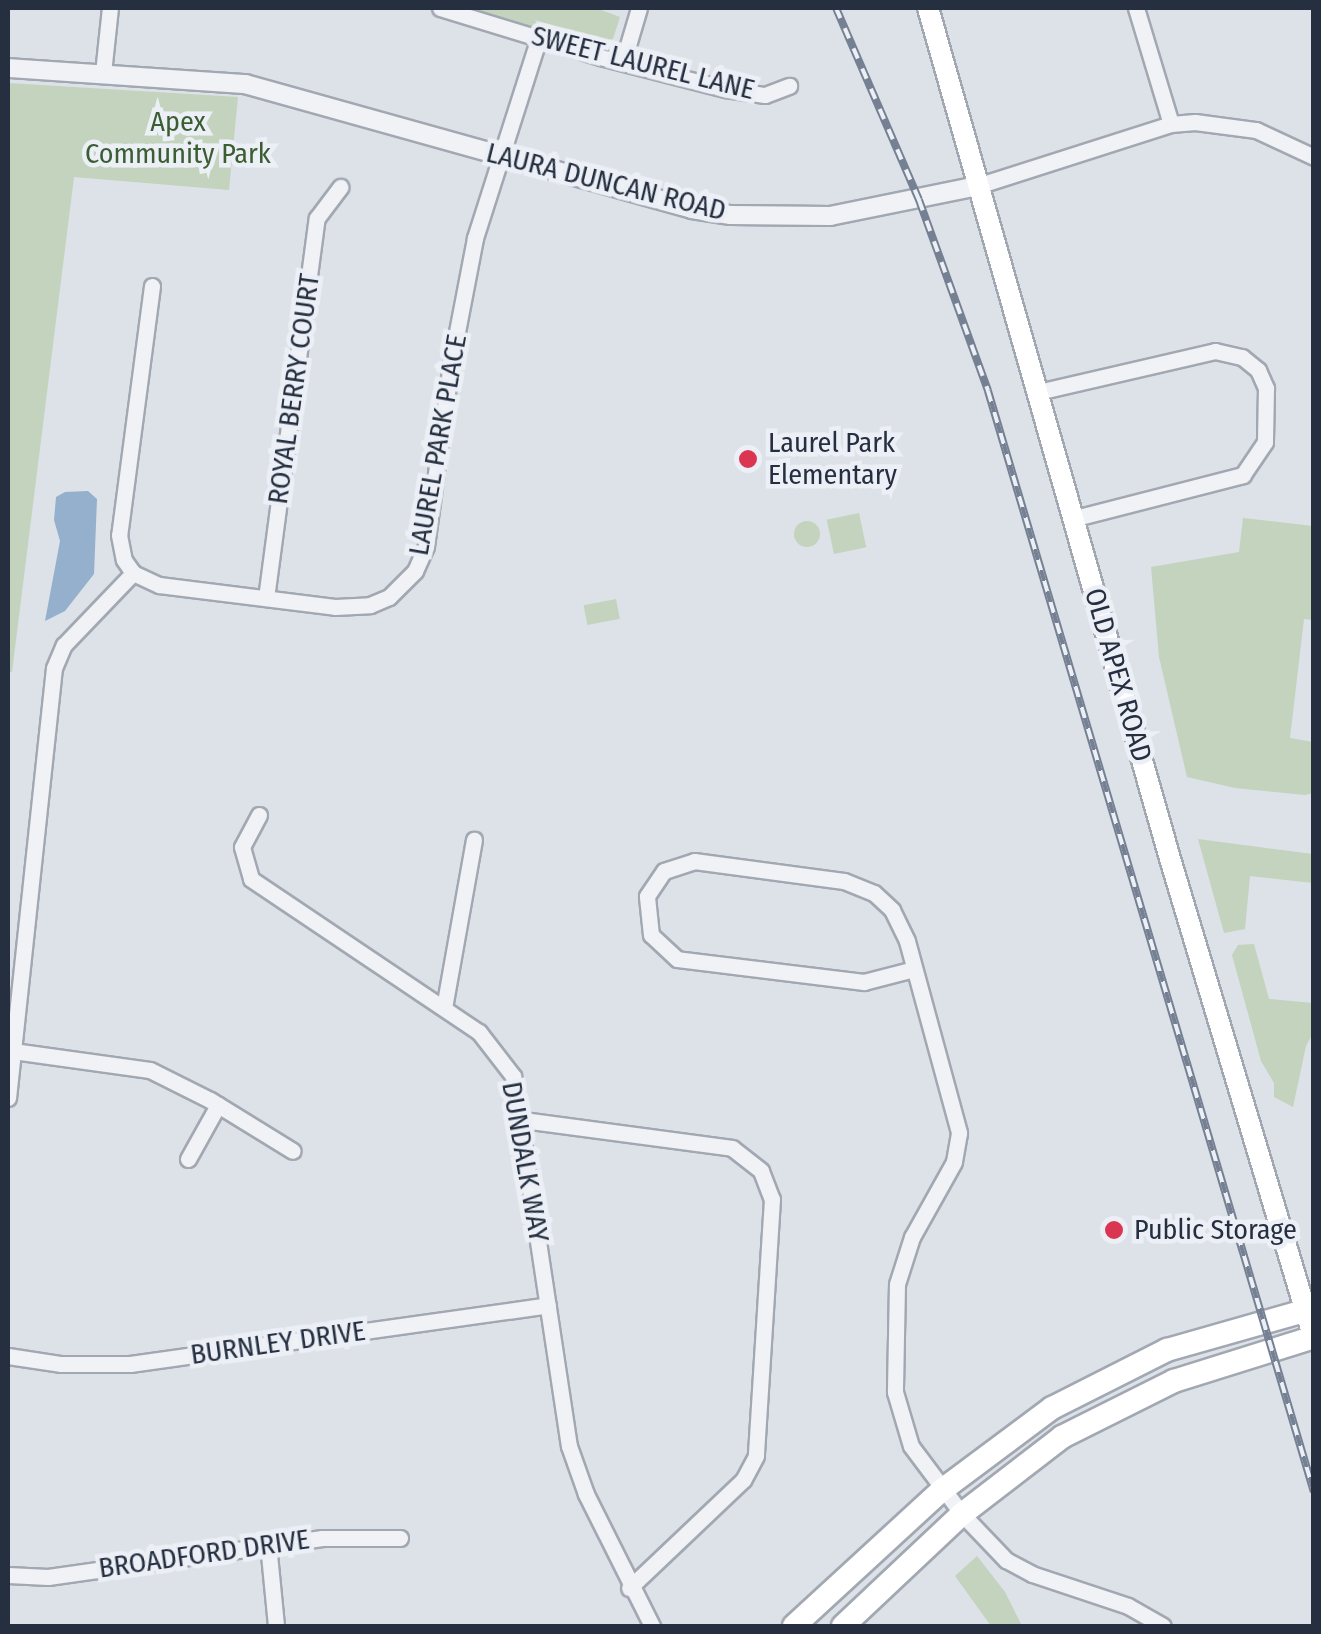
<!DOCTYPE html>
<style>
body{margin:0}
#map{position:relative;width:1321px;height:1634px;overflow:hidden;background:#dde1e8;font-family:"Fira Sans Condensed",sans-serif}
div>[style]{position:absolute}
[style*='--x']{left:calc(var(--x)*1px);top:calc(var(--y)*1px);width:calc(var(--w)*1px);rotate:calc(var(--a)*1deg)}
.green>*{inset:0;background:#c3d3bd;transform-origin:0 0}
.round{border-radius:50%}
.water>*{inset:0;background:#94b0cc}
.roads{filter:drop-shadow(2px 0 #a2a8b2) drop-shadow(-2px 0 #a2a8b2) drop-shadow(0 2px #a2a8b2) drop-shadow(0 -2px #a2a8b2)}
.minor>*{height:15px;margin:-7.5px;padding:0 7.5px;transform-origin:7.5px;border-radius:7.5px;background:#f0f2f6}
.tertiary>*{height:18px;margin:-9px;padding:0 9px;transform-origin:9px;border-radius:9px;background:#f0f2f6}
.secondary>*{height:20px;margin:-10px;padding:0 10px;transform-origin:10px;border-radius:10px;background:#fff}
.primary>*{height:22px;margin:-11px;padding:0 11px;transform-origin:11px;border-radius:11px;background:#fff}
.rail>*{height:8px;margin-top:-4px;transform-origin:0;background:repeating-linear-gradient(90deg,#ecf0f6 0 11px,#758193 0 22px);box-sizing:border-box;border-block:2px solid #758193}
.dots>*{width:28px;height:28px;translate:-50% -50%;box-sizing:border-box;border:5px solid #ecf0f6;border-radius:50%}
span{translate:-50% -50%;white-space:nowrap;text-align:center;line-height:1.15;-webkit-text-stroke:9px #ecf0f6;paint-order:stroke}
.street-label{font-size:28px;color:#252f40}
.park-label{font-size:28px;color:#3a5d31}
.poi-label{font-size:28px;color:#252f40}
.left{translate:0 -50%;text-align:left}
.frame{position:absolute;inset:0;border:10px solid #252f40;pointer-events:none}
</style>
<div id="map">
<div class="green">
<div style="clip-path:polygon(464px 8px,596px 8px,620px 17px,613px 39px,605px 41px,535px 20px,541px 31px)"></div>
<div style="clip-path:polygon(8px 83px,238px 97px,229px 190px,74px 177px,12px 672px,8px 672px)"></div>
<div style="left:859px;top:513px;width:35px;height:33px;rotate:78deg"></div>
<div style="clip-path:polygon(1243px 518px,1313px 526px,1313px 620px,1304px 619px,1290px 738px,1313px 742px,1313px 793px,1305px 795px,1235px 788px,1187px 777px,1159px 657px,1151px 567px,1239px 552px)"></div>
<div class="round" style="left:794px;top:521px;width:26px;height:26px"></div>
<div style="left:616px;top:599px;width:20px;height:33px;rotate:79deg"></div>
<div style="clip-path:polygon(1198px 839px,1313px 854px,1313px 883px,1250px 876px,1245px 929px,1224px 933px)"></div>
<div style="clip-path:polygon(1254px 944px,1269px 999px,1313px 1003px,1313px 1033px,1306px 1046px,1293px 1107px,1274px 1097px,1274px 1083px,1261px 1061px,1232px 955px,1238px 945px)"></div>
<div style="clip-path:polygon(977px 1556px,1005px 1592px,1022px 1626px,991px 1626px,955px 1576px)"></div>
</div>
<div class="water">
<div style="clip-path:polygon(88px 491px,97px 499px,94px 574px,65px 611px,45px 621px,60px 541px,54px 520px,56px 497px,65px 492px)"></div>
</div>
<div class="roads">
<div class="minor">
<div style="--x:440;--y:8;--w:167;--a:17"></div>
<div style="--x:600;--y:57;--w:130;--a:14.3"></div>
<div style="--x:726;--y:89;--w:39;--a:9"></div>
<div style="--x:765;--y:95;--w:26;--a:-21"></div>
<div style="--x:1136;--y:8;--w:121;--a:73.2"></div>
<div style="--x:623;--y:62;--w:56;--a:-73.5"></div>
<div style="--x:103;--y:73;--w:65;--a:-83.9"></div>
<div style="--x:977;--y:186;--w:204;--a:-17.7"></div>
<div style="--x:1171;--y:124;--w:24;--a:-5"></div>
<div style="--x:1195;--y:122;--w:62;--a:7.5"></div>
<div style="--x:1256;--y:130;--w:64;--a:25"></div>
<div style="--x:152;--y:286;--w:251;--a:97.5"></div>
<div style="--x:119;--y:535;--w:25;--a:79"></div>
<div style="--x:124;--y:560;--w:16;--a:55"></div>
<div style="--x:133;--y:573;--w:29;--a:25"></div>
<div style="--x:159;--y:585;--w:177;--a:7.1"></div>
<div style="--x:335;--y:607;--w:35;--a:-3"></div>
<div style="--x:370;--y:605;--w:21;--a:-23"></div>
<div style="--x:389;--y:597;--w:37;--a:-45"></div>
<div style="--x:415;--y:571;--w:27;--a:-66"></div>
<div style="--x:426;--y:546;--w:185;--a:-82.2"></div>
<div style="--x:451;--y:363;--w:127;--a:-79.1"></div>
<div style="--x:475;--y:238;--w:210;--a:-72.3"></div>
<div style="--x:1038;--y:392;--w:182;--a:-13"></div>
<div style="--x:1215;--y:351;--w:28;--a:13"></div>
<div style="--x:1242;--y:357;--w:21;--a:39"></div>
<div style="--x:1258;--y:370;--w:20;--a:66"></div>
<div style="--x:1266;--y:388;--w:54;--a:91.1"></div>
<div style="--x:1265;--y:442;--w:40;--a:124"></div>
<div style="--x:1243;--y:475;--w:173;--a:165.6"></div>
<div style="--x:266;--y:598;--w:383;--a:-82.4"></div>
<div style="--x:317;--y:218;--w:39;--a:-53"></div>
<div style="--x:259;--y:815;--w:36;--a:118"></div>
<div style="--x:242;--y:847;--w:33;--a:74"></div>
<div style="--x:251;--y:879;--w:275;--a:33.9"></div>
<div style="--x:479;--y:1032;--w:56;--a:52.3"></div>
<div style="--x:513;--y:1076;--w:374;--a:81.4"></div>
<div style="--x:569;--y:1446;--w:51;--a:70.5"></div>
<div style="--x:586;--y:1494;--w:148;--a:63.4"></div>
<div style="--x:914;--y:969;--w:52;--a:165.4"></div>
<div style="--x:864;--y:982;--w:188;--a:-173"></div>
<div style="--x:677;--y:959;--w:35;--a:-137"></div>
<div style="--x:651;--y:935;--w:39;--a:-96"></div>
<div style="--x:647;--y:896;--w:30;--a:-56"></div>
<div style="--x:664;--y:871;--w:32;--a:-18"></div>
<div style="--x:694;--y:861;--w:151;--a:7.6"></div>
<div style="--x:844;--y:881;--w:32;--a:22"></div>
<div style="--x:874;--y:893;--w:25;--a:43"></div>
<div style="--x:892;--y:910;--w:34;--a:64"></div>
<div style="--x:907;--y:941;--w:199;--a:74.8"></div>
<div style="--x:959;--y:1133;--w:29;--a:100"></div>
<div style="--x:954;--y:1162;--w:86;--a:119.2"></div>
<div style="--x:912;--y:1237;--w:49;--a:107.7"></div>
<div style="--x:897;--y:1284;--w:108;--a:91.1"></div>
<div style="--x:895;--y:1392;--w:56;--a:73.5"></div>
<div style="--x:911;--y:1446;--w:85;--a:53.1"></div>
<div style="--x:962;--y:1514;--w:64;--a:46.3"></div>
<div style="--x:1006;--y:1560;--w:30;--a:28"></div>
<div style="--x:1032;--y:1574;--w:101;--a:18.4"></div>
<div style="--x:1128;--y:1606;--w:40;--a:29.7"></div>
<div style="--x:444;--y:1008;--w:171;--a:-79.9"></div>
<div style="--x:13;--y:1051;--w:138;--a:7.9"></div>
<div style="--x:150;--y:1070;--w:67;--a:26.6"></div>
<div style="--x:210;--y:1100;--w:97;--a:31.6"></div>
<div style="--x:8;--y:1098;--w:432;--a:-83.9"></div>
<div style="--x:54;--y:668;--w:25;--a:-67"></div>
<div style="--x:64;--y:645;--w:100;--a:-46.2"></div>
<div style="--x:523;--y:1120;--w:211;--a:7.6"></div>
<div style="--x:732;--y:1148;--w:37;--a:38"></div>
<div style="--x:761;--y:1171;--w:30;--a:69"></div>
<div style="--x:772;--y:1199;--w:257;--a:93.6"></div>
<div style="--x:756;--y:1456;--w:27;--a:118"></div>
<div style="--x:743;--y:1480;--w:157;--a:136.5"></div>
<div style="--x:188;--y:1159;--w:62;--a:-60.9"></div>
<div style="--x:8;--y:1356;--w:54;--a:8.6"></div>
<div style="--x:61;--y:1364;--w:69;--a:0"></div>
<div style="--x:130;--y:1364;--w:422;--a:-8"></div>
<div style="--x:268;--y:1544;--w:82;--a:84.4"></div>
<div style="--x:8;--y:1575;--w:40;--a:2.9"></div>
<div style="--x:48;--y:1577;--w:277;--a:-8.1"></div>
<div style="--x:322;--y:1538;--w:78;--a:0"></div>
</div>
<div class="tertiary">
<div style="--x:8;--y:68;--w:238;--a:3.9"></div>
<div style="--x:245;--y:84;--w:464;--a:15.6"></div>
<div style="--x:692;--y:209;--w:39;--a:9"></div>
<div style="--x:731;--y:215;--w:99;--a:0.6"></div>
<div style="--x:830;--y:216;--w:150;--a:-11.5"></div>
</div>
<div class="secondary">
<div style="--x:928;--y:8;--w:888;--a:74.12"></div>
<div style="--x:1171;--y:862;--w:499;--a:73.3"></div>
</div>
<div class="primary">
<div style="--x:794;--y:1626;--w:201;--a:-42.6"></div>
<div style="--x:942;--y:1490;--w:137;--a:-36.7"></div>
<div style="--x:1052;--y:1408;--w:129;--a:-26.8"></div>
<div style="--x:1167;--y:1350;--w:153;--a:-15.9"></div>
<div style="--x:843;--y:1626;--w:163;--a:-43.3"></div>
<div style="--x:962;--y:1514;--w:126;--a:-37.6"></div>
<div style="--x:1062;--y:1437;--w:125;--a:-26.6"></div>
<div style="--x:1174;--y:1381;--w:147;--a:-17.4"></div>
</div>
</div>
<div class="rail">
<div style="--x:836;--y:8;--w:209;--a:66.6"></div>
<div style="--x:919;--y:200;--w:203;--a:70.1"></div>
<div style="--x:988;--y:391;--w:1148;--a:73.51"></div>
</div>
<div class="dots">
<div style="left:748px;top:459px;background:#da3551"></div>
<div style="left:1114px;top:1230px;background:#da3551"></div>
</div>
<div class="street-label">
<span style="left:643px;top:63px;rotate:14deg">SWEET LAUREL LANE</span>
<span style="left:606px;top:182px;rotate:14deg">LAURA DUNCAN ROAD</span>
<span style="left:294px;top:389px;rotate:-82deg">ROYAL BERRY COURT</span>
<span style="left:438px;top:445px;rotate:-80deg">LAUREL PARK PLACE</span>
<span style="left:1118px;top:675px;rotate:74deg">OLD APEX ROAD</span>
<span style="left:525px;top:1162px;rotate:80deg">DUNDALK WAY</span>
<span style="left:278px;top:1343px;rotate:-8deg">BURNLEY DRIVE</span>
<span style="left:204px;top:1554px;rotate:-8deg">BROADFORD DRIVE</span>
</div>
<div class="park-label">
<span style="left:178px;top:138px">Apex<br>Community Park</span>
</div>
<div class="poi-label">
<span class="left" style="left:768px;top:459px">Laurel Park<br>Elementary</span>
<span class="left" style="left:1134px;top:1230px">Public Storage</span>
</div>
<div class="frame"></div>
</div>
